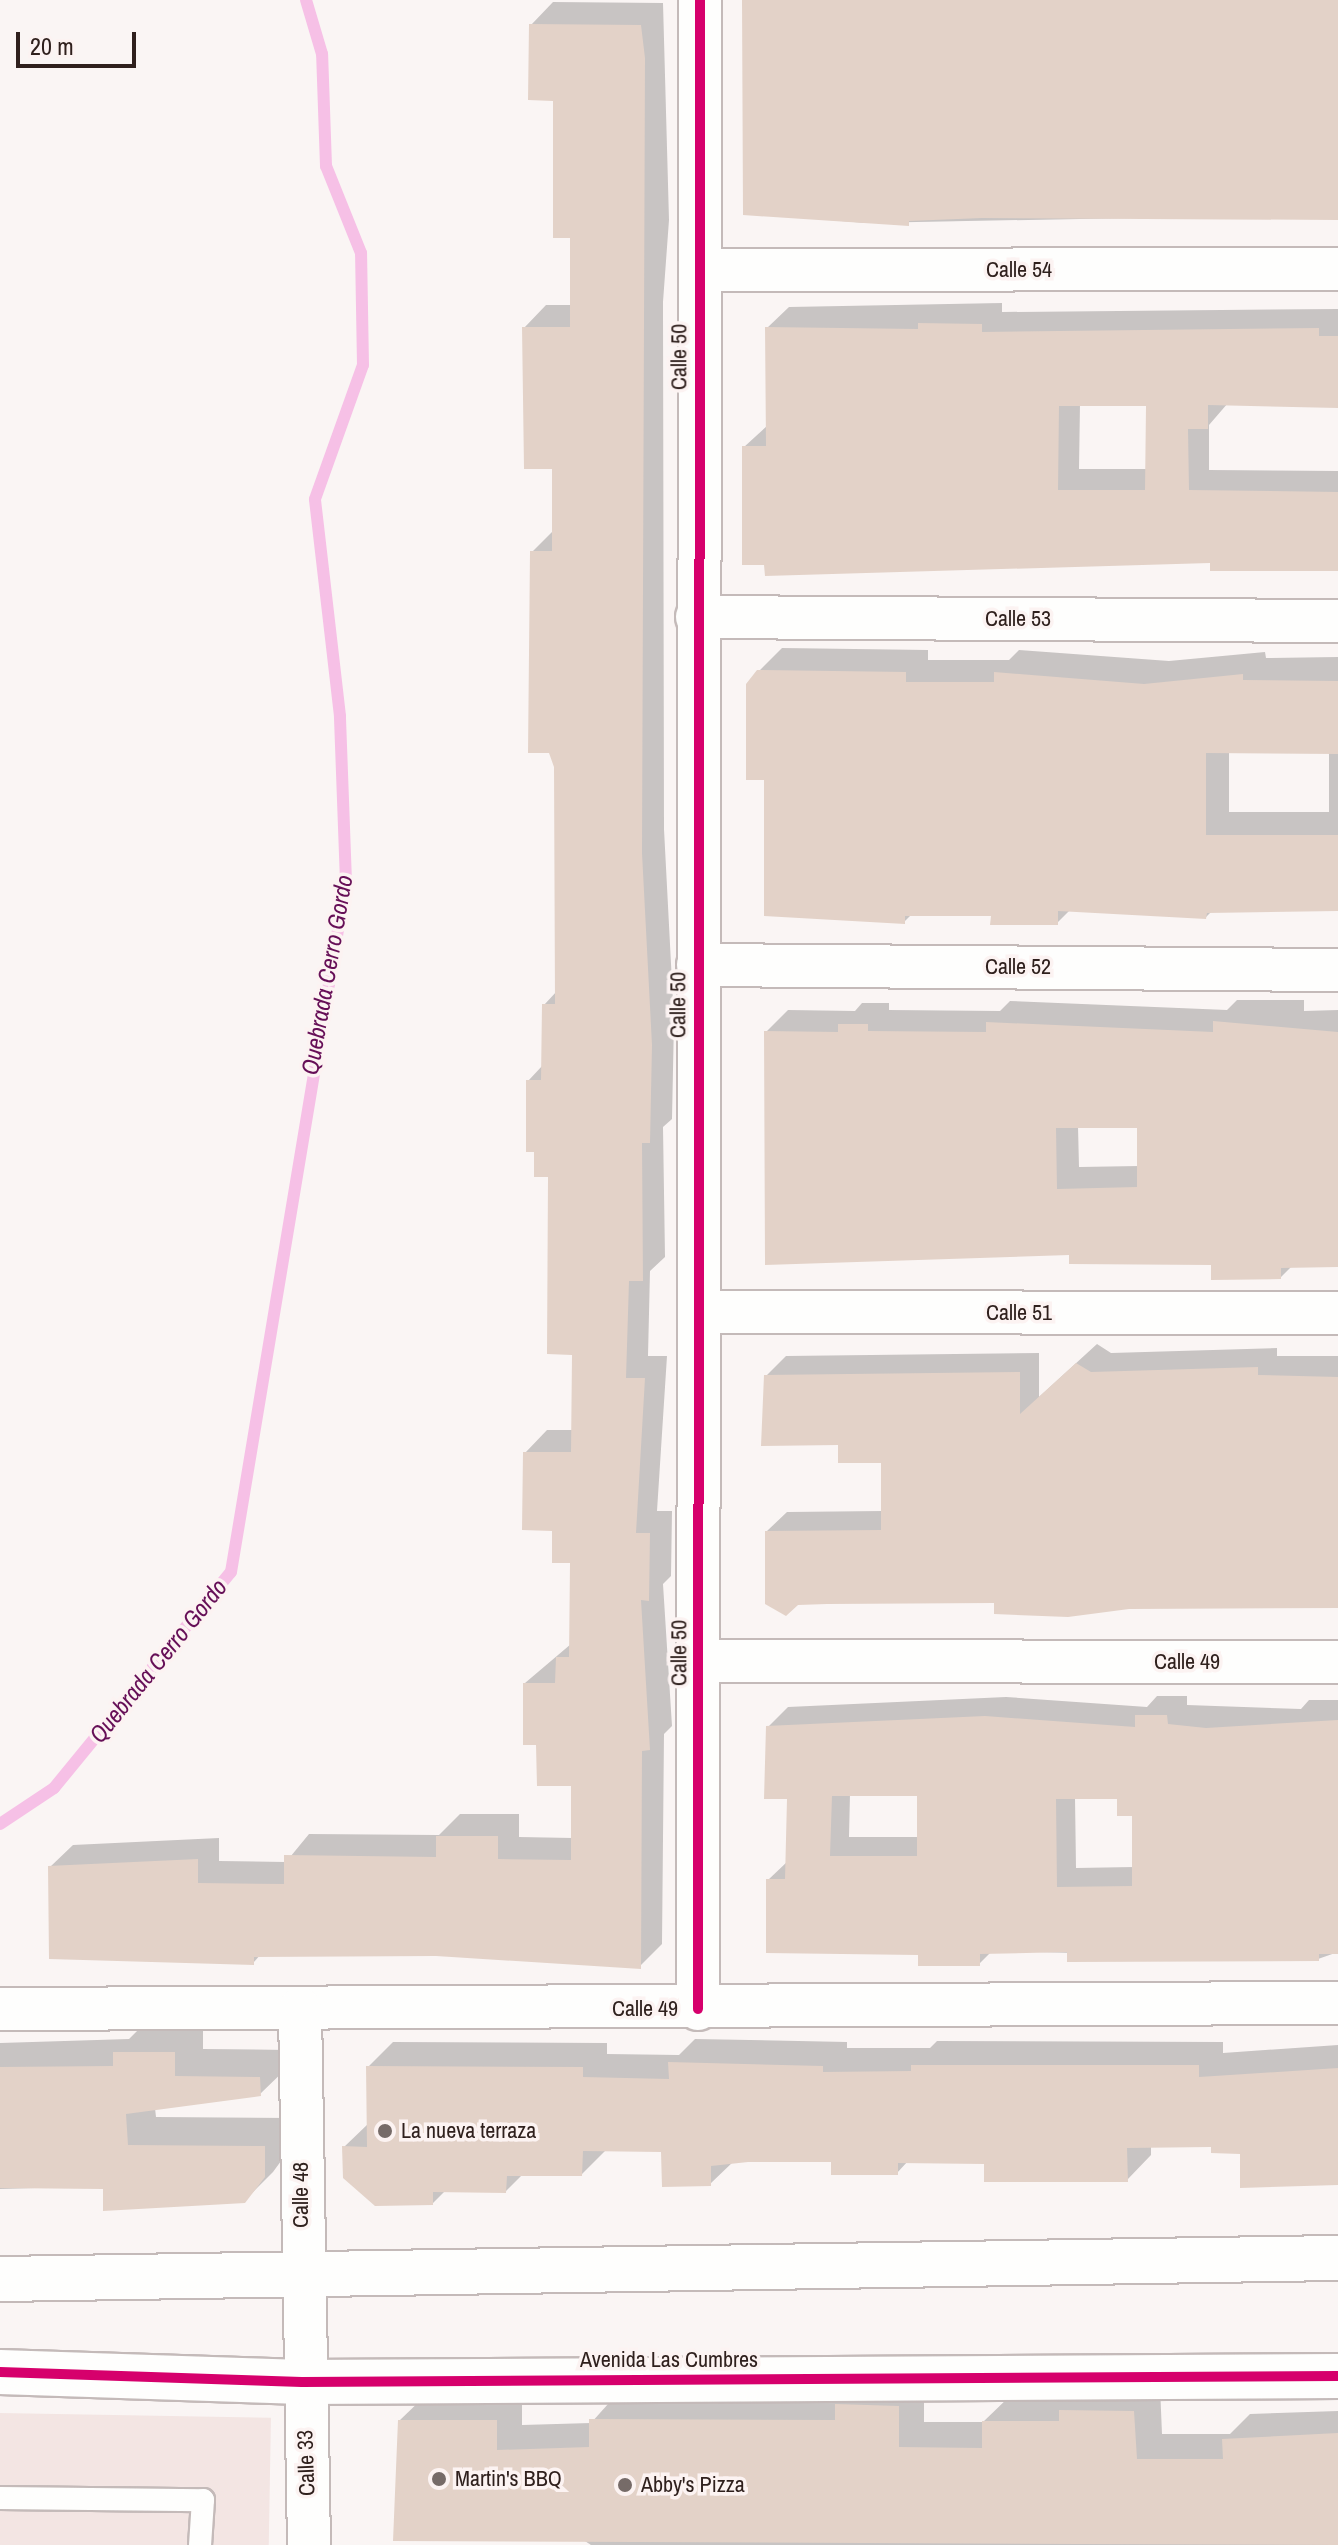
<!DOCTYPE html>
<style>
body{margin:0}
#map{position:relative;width:1338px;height:2545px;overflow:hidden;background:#faf5f4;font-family:"Archivo Narrow",sans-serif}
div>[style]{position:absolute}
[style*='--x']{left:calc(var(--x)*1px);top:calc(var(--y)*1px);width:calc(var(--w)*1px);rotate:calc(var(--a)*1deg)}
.built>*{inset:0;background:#f3e5e3;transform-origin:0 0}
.shadow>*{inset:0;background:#0003}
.stream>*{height:12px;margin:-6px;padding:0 6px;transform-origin:6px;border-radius:6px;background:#f6c0e6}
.building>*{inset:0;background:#e3d2c8}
.roads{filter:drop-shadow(2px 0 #c4bab9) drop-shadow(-2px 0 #c4bab9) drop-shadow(0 2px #c4bab9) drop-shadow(0 -2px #c4bab9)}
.service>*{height:22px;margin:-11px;padding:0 11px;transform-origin:11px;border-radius:11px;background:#fefefd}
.minor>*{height:42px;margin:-21px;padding:0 21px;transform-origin:21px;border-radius:21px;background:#fefefd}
.tertiary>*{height:44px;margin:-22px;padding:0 22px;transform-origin:22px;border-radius:22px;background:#fefefd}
.cycleway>*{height:10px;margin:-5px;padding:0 5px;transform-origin:5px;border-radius:5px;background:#d6006c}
.dots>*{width:22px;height:22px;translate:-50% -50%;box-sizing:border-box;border:4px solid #fcf3f2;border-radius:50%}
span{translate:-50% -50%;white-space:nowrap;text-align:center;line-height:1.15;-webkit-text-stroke:7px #fcf3f2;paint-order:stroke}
.street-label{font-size:22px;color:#2f201d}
.poi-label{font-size:22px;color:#2f201d}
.left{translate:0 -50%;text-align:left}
.water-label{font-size:24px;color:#660f57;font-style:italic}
.scale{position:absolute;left:16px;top:32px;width:120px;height:36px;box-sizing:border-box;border:4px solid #2f201d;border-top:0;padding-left:10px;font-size:24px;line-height:28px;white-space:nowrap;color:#2f201d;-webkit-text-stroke:6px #fcf3f2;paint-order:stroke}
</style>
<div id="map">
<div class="built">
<div style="left:0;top:2413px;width:271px;height:132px;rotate:1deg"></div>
</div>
<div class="shadow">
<div style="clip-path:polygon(744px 0,1338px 0,1338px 214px,866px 223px,745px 213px)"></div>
<div style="clip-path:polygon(553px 2px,663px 3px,669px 220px,663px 302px,664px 829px,674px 1021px,672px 1119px,663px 1127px,665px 1257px,650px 1271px,648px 1356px,667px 1356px,657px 1511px,672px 1511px,671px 1576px,663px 1584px,672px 1726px,664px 1734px,662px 1944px,640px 1966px,436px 1954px,261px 1954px,253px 1963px,50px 1867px,73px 1845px,219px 1838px,219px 1861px,286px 1862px,309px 1834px,439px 1835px,460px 1814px,519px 1814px,519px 1837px,573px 1838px,573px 1784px,538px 1743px,525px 1683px,571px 1644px,572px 1561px,525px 1453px,547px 1430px,573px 1430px,574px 1353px,550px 1175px,528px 1081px,543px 1065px,544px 1005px,557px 991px,556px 767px,532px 552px,554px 530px,554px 467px,524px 328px,546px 305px,572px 305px,572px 236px,555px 99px,531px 25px)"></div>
<div style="clip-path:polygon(evenodd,1002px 303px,1002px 312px,1338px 309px,1338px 403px,1228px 403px,1209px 425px,1209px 470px,1338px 471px,1338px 568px,1212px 561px,744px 447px,768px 425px,767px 328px,789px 307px,1002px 303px,1080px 404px,1148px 404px,1147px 469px,1079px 469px,1080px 404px)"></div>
<div style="clip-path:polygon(evenodd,782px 648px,928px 650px,928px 660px,1009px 660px,1019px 650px,1169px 661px,1265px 652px,1266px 658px,1338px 657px,1338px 911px,1212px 911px,1206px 917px,1071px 909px,1057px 923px,993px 914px,912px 914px,904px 922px,766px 778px,758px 672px,782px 648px,1229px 751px,1329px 752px,1329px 812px,1229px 812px,1229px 751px)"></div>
<div style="clip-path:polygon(evenodd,1237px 1000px,1304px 1000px,1304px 1011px,1338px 1010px,1338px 1267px,1291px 1267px,1281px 1277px,1213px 1263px,1071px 1253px,766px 1032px,788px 1010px,855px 1011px,862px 1003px,889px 1003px,889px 1010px,1000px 1011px,1010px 1001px,1227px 1010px,1237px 1000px,1078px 1126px,1139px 1126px,1139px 1166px,1079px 1167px,1078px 1126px)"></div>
<div style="clip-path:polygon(1097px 1344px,1111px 1353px,1277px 1348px,1277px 1356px,1338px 1356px,1338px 1606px,996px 1601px,767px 1531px,787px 1512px,883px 1511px,883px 1461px,840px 1443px,766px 1376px,786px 1356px,1039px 1353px,1039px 1397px)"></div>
<div style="clip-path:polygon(evenodd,1157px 1696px,1187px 1696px,1187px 1705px,1301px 1709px,1309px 1700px,1338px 1700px,1338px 1952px,1318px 1959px,992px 1951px,979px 1964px,920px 1953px,768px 1880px,788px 1861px,789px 1797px,768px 1727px,788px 1707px,1006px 1697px,1147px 1707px,1157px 1696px,850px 1794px,919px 1794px,919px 1837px,849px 1837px,850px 1794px,1157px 1696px,1075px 1797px,1119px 1797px,1134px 1814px,1134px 1867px,1076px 1868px,1075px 1797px)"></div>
<div style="clip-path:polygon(144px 2024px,203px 2025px,203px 2049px,288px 2050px,289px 2066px,260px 2094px,155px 2108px,156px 2117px,293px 2118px,292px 2146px,273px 2172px,244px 2201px,105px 2186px,0 2189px,0 2043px,129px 2039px)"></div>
<div style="clip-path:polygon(695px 2039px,847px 2042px,847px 2048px,930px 2048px,937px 2041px,1223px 2042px,1223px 2053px,1338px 2045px,1338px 2184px,1213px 2145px,1151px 2146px,1151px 2155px,1127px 2180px,986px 2162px,908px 2161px,897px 2173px,833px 2160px,734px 2161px,710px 2184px,663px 2150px,607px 2149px,582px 2174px,523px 2174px,506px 2191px,446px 2190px,433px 2203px,344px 2147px,369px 2123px,368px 2067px,393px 2042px,607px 2043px,607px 2054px,679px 2055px)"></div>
<div style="clip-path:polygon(924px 2381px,924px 2422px,983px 2422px,1010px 2396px,1160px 2386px,1162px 2434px,1230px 2434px,1250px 2414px,1338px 2411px,1338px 2545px,591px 2545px,400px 2420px,426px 2395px,522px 2395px,522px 2425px,591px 2423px,617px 2394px)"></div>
</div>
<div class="stream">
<div style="--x:0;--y:1824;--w:65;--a:-33.7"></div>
<div style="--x:54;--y:1788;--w:279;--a:-50.7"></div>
<div style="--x:231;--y:1572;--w:700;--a:-80.54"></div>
<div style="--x:346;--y:882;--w:166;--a:-92.1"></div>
<div style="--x:340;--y:716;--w:218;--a:-96.6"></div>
<div style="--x:315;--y:499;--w:142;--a:-70.3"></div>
<div style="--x:363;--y:365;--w:112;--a:-91"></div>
<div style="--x:361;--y:253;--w:94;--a:-111.9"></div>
<div style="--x:326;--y:166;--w:112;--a:-92"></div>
<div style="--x:322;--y:54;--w:56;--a:-106.5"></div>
</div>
<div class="building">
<div style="clip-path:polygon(742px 0,1338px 0,1338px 220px,982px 218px,909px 221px,909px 226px,743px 215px)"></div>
<div style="clip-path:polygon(529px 24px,641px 25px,645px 58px,642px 853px,652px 1045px,650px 1143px,642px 1143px,643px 1281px,629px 1281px,626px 1378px,645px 1378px,636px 1533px,650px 1533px,649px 1601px,641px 1600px,650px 1750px,642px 1751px,641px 1969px,436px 1956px,254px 1957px,254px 1965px,49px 1959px,48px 1866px,198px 1859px,198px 1883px,284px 1884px,284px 1855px,436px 1857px,436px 1836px,498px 1836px,498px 1859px,571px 1860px,571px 1786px,537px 1786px,536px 1745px,523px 1745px,523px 1683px,555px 1683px,556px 1657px,569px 1657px,570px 1563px,552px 1563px,552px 1531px,522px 1530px,523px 1452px,571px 1452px,572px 1355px,547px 1354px,548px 1177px,534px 1177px,534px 1152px,526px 1152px,526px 1080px,541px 1080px,542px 1004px,555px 1004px,554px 767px,549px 753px,528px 753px,530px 551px,552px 551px,552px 469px,524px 469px,522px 327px,570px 327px,570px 238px,553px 238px,553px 101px,528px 100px)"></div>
<div style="clip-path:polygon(evenodd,918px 323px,982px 324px,982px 332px,1319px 328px,1319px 336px,1338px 336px,1338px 408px,1208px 405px,1208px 429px,1188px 429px,1189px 490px,1338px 492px,1338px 571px,1210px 571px,1210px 563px,765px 576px,764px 565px,742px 565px,742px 446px,766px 446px,765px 327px,918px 329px,918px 323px,1059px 406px,1146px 406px,1145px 490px,1058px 490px,1059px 406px)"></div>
<div style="clip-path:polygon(757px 670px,906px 672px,906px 682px,994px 682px,994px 672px,1144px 684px,1243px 674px,1243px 680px,1338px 681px,1338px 754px,1206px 753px,1206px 835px,1338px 835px,1338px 911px,1207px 913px,1206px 919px,1058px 911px,1058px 925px,990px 925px,991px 916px,905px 916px,905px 924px,764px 916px,764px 780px,746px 780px,746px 684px)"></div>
<div style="clip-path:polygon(evenodd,1213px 1021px,1338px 1032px,1338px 1267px,1281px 1268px,1281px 1279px,1211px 1280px,1211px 1265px,1069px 1264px,1069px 1255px,765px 1265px,764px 1031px,838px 1032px,838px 1024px,868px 1024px,868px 1031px,986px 1032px,986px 1022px,1213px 1032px,1213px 1021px,1056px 1128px,1137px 1128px,1137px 1187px,1057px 1189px,1056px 1128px)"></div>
<div style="clip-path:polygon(1076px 1363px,1091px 1372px,1258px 1367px,1258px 1375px,1338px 1377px,1338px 1608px,1129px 1609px,1068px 1617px,994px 1614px,994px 1603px,827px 1604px,798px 1605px,786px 1616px,765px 1604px,765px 1531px,881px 1530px,881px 1463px,838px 1463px,838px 1445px,761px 1446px,764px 1375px,1020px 1372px,1020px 1414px)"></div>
<div style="clip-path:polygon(evenodd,1135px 1715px,1167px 1715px,1168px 1724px,1206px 1728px,1338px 1720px,1338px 1954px,1319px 1954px,1319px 1961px,1067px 1962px,1067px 1952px,980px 1954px,980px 1966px,918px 1966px,918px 1955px,766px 1953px,766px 1879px,785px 1879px,787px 1799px,764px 1799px,766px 1726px,985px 1716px,1135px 1727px,1135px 1715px,832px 1796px,917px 1796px,917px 1856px,830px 1856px,832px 1796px,1135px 1715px,1056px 1799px,1117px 1799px,1117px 1816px,1132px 1816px,1132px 1886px,1057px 1887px,1056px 1799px)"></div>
<div style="clip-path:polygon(113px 2052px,175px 2052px,175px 2076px,260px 2077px,261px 2096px,126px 2114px,128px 2145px,265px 2146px,265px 2177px,245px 2203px,103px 2211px,103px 2189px,0 2188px,0 2067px,113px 2066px)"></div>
<div style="clip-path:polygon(668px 2062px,823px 2066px,823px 2072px,911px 2071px,911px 2065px,1199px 2065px,1199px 2077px,1338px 2068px,1338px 2185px,1240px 2188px,1240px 2154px,1211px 2153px,1211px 2147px,1127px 2148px,1128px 2182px,984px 2182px,984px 2164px,898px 2163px,898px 2175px,831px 2175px,831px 2162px,748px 2162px,711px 2166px,711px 2186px,662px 2187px,661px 2152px,583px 2151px,582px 2176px,507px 2176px,506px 2193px,433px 2192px,433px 2205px,375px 2206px,343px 2178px,342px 2146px,367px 2147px,366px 2066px,583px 2067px,583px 2077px,669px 2079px)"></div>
<div style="clip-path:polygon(835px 2404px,899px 2406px,899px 2447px,982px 2448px,982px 2421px,1059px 2421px,1059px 2410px,1134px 2411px,1137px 2459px,1223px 2459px,1222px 2439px,1338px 2433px,1338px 2545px,393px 2541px,398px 2420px,497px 2420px,497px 2450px,589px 2447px,589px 2419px,835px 2420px)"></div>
</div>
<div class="roads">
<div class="service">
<div style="--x:0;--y:2498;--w:203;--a:0.6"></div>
<div style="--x:203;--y:2500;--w:45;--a:93.8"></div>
</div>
<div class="minor">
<div style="--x:700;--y:270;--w:638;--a:-0.09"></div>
<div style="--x:697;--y:617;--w:641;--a:0.36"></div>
<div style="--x:698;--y:965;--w:640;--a:0.45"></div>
<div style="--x:699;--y:1312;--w:639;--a:0.09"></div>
<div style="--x:699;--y:1661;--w:639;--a:0.09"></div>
<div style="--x:0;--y:2009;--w:1338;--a:-0.26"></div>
<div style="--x:300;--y:2009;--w:536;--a:89.04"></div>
<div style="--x:698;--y:2009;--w:2009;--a:-89.94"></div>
</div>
<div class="tertiary">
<div style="--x:0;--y:2279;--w:1338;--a:-0.9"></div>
<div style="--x:0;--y:2372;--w:302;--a:1.9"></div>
<div style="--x:302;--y:2382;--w:1036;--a:-0.33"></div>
</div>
</div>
<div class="cycleway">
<div style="--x:698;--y:2009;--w:2009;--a:-89.94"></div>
<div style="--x:0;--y:2372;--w:302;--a:1.9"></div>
<div style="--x:302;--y:2382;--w:1036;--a:-0.33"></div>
</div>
<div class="dots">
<div style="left:385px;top:2131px;background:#766b68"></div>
<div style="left:439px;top:2479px;background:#766b68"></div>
<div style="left:625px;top:2485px;background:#766b68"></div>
</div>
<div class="street-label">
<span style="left:1019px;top:270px">Calle 54</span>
<span style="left:679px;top:357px;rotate:-90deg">Calle 50</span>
<span style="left:1018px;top:619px">Calle 53</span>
<span style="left:1018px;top:967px">Calle 52</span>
<span style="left:678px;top:1005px;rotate:-90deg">Calle 50</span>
<span style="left:1019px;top:1313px">Calle 51</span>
<span style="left:679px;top:1653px;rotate:-90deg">Calle 50</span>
<span style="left:1187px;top:1662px">Calle 49</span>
<span style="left:645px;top:2009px">Calle 49</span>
<span style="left:301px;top:2195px;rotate:-90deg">Calle 48</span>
<span style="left:669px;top:2360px">Avenida Las Cumbres</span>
<span style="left:306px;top:2463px;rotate:-92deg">Calle 33</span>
</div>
<div class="poi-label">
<span class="left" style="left:401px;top:2131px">La nueva terraza</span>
<span class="left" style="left:455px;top:2479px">Martin's BBQ</span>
<span class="left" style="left:641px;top:2485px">Abby's Pizza</span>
</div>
<div class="water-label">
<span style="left:327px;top:975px;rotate:-80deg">Quebrada Cerro Gordo</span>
<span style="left:158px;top:1661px;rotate:-51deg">Quebrada Cerro Gordo</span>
</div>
<div class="scale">20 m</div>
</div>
